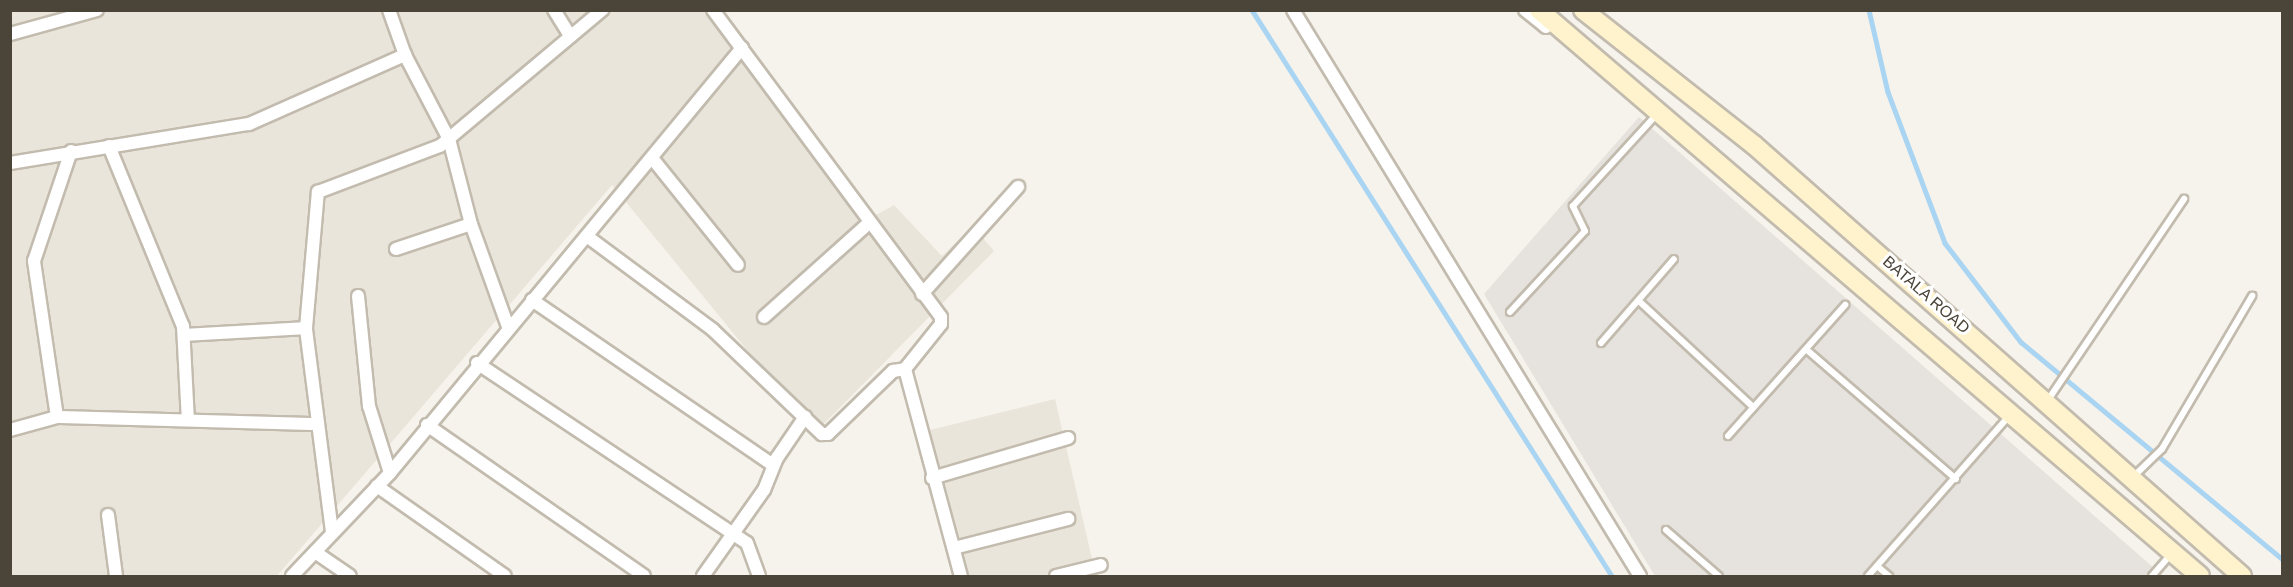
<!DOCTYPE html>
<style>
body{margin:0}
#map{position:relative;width:2293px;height:587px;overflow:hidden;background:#f6f3ec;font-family:Helvetica,sans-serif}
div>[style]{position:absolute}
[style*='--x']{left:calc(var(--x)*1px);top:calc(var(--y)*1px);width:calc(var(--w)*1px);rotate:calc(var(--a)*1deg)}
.residential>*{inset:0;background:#eae5da}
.industrial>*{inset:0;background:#e6e2dd}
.stream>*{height:4.5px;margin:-2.25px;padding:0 2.25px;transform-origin:2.25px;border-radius:2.25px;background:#a9d4f2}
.roads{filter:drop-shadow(2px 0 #c2bbae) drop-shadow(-2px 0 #c2bbae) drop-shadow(0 2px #c2bbae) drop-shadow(0 -2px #c2bbae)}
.lane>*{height:6px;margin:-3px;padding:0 3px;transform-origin:3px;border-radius:3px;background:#fff}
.street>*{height:12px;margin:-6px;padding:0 6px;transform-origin:6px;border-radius:6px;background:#fff}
.secondary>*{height:18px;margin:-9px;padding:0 9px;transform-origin:9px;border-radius:9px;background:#fff3cd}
span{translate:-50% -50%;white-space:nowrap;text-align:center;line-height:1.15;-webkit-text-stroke:6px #fff;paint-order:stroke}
.street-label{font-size:16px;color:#4b4439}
.frame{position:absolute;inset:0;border:12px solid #4b4439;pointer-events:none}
</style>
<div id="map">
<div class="residential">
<div style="clip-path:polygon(10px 11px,718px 11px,869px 219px,894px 205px,942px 256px,973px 226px,994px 251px,815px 433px,612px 185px,277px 576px,11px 576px)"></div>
<div style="clip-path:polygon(1055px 399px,1096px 576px,958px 576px,922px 432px)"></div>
</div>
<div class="industrial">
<div style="clip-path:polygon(1639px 117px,2163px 576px,1655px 576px,1484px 294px)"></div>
</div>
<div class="stream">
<div style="--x:1252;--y:10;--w:671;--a:57.54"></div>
<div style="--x:1869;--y:10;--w:84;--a:77"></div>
<div style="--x:1888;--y:92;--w:161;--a:69.3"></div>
<div style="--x:1945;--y:243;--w:125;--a:52.5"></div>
<div style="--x:2021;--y:342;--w:339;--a:39.7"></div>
</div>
<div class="roads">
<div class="lane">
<div style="--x:1639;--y:301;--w:156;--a:42.9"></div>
<div style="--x:1510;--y:312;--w:110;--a:-47.2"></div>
<div style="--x:1585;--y:231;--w:28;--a:-116"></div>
<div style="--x:1573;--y:206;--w:126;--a:-47.6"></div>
<div style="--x:1601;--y:343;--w:111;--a:-49"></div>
<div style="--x:1807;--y:350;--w:197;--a:40.9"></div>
<div style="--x:2048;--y:400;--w:243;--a:-55.9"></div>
<div style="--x:1728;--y:436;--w:176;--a:-48.2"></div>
<div style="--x:2133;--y:477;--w:40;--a:-44"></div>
<div style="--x:2162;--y:449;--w:178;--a:-59.5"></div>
<div style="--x:1666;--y:530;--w:70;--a:41"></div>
<div style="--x:1877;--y:566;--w:16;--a:40"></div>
<div style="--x:1868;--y:576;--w:212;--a:-48.6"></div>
<div style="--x:2152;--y:576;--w:29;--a:-49"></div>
</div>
<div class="street">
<div style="--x:389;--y:10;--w:48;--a:70.4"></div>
<div style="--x:405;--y:55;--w:95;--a:62.4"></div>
<div style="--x:449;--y:139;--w:88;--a:75.5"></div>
<div style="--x:471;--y:224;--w:109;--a:70.2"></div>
<div style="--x:554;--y:10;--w:31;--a:58"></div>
<div style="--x:713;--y:10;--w:382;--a:53.4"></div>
<div style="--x:941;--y:317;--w:7;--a:90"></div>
<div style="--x:941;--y:324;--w:58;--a:128.7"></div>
<div style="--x:905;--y:369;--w:214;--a:74.9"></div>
<div style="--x:1293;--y:10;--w:664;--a:58.49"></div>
<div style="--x:1525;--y:10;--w:27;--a:39"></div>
<div style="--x:10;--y:34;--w:90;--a:-15.4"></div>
<div style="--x:109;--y:146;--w:195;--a:67.7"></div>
<div style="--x:183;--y:326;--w:94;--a:87"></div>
<div style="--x:652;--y:158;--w:137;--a:51.2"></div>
<div style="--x:10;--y:163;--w:242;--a:-9.3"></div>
<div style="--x:249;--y:124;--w:171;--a:-23.9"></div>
<div style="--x:588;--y:237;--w:156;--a:36.6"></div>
<div style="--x:713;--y:330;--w:151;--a:43.7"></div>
<div style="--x:822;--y:434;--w:6;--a:0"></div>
<div style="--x:828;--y:434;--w:91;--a:-44.1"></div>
<div style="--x:893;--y:371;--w:12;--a:-9"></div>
<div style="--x:396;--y:249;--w:79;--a:-18.4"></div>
<div style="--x:922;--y:294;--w:144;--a:-48.1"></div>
<div style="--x:358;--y:296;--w:111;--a:84.3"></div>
<div style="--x:369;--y:406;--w:70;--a:72.6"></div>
<div style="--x:532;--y:300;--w:292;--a:34.4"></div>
<div style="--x:764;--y:317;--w:142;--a:-41.9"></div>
<div style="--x:185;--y:335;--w:121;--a:-3.3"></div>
<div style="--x:477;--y:363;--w:324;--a:33.7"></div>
<div style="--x:747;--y:543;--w:35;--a:70"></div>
<div style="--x:57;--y:417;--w:158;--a:-98.4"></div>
<div style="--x:34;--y:261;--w:116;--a:-71.4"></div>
<div style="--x:427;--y:425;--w:264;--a:34.8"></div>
<div style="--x:10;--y:430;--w:49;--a:-15.5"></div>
<div style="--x:57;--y:417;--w:257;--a:1.6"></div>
<div style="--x:932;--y:478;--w:142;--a:-16.4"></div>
<div style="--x:377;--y:486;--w:156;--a:35.1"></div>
<div style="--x:108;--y:515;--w:62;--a:82.5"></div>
<div style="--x:332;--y:532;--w:206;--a:-97.3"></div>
<div style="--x:306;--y:328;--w:137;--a:-85"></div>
<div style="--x:318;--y:192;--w:130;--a:-20.7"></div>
<div style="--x:440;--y:146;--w:212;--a:-40"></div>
<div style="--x:954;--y:548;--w:118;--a:-14.3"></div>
<div style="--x:315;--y:552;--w:42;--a:34.4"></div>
<div style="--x:292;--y:576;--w:142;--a:-46.4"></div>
<div style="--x:390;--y:473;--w:552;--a:-50.37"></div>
<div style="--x:703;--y:576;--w:105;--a:-54.7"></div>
<div style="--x:764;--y:490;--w:35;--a:-68"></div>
<div style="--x:777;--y:458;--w:50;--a:-55.7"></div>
<div style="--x:1056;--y:576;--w:46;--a:-13.7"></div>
</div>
<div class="secondary">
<div style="--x:1539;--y:10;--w:870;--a:40.57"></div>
<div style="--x:1583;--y:10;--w:218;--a:38.3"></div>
<div style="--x:1754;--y:145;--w:651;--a:41.45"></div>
</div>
</div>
<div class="street-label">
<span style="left:1926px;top:295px;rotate:41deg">BATALA ROAD</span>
</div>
<div class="frame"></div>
</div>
